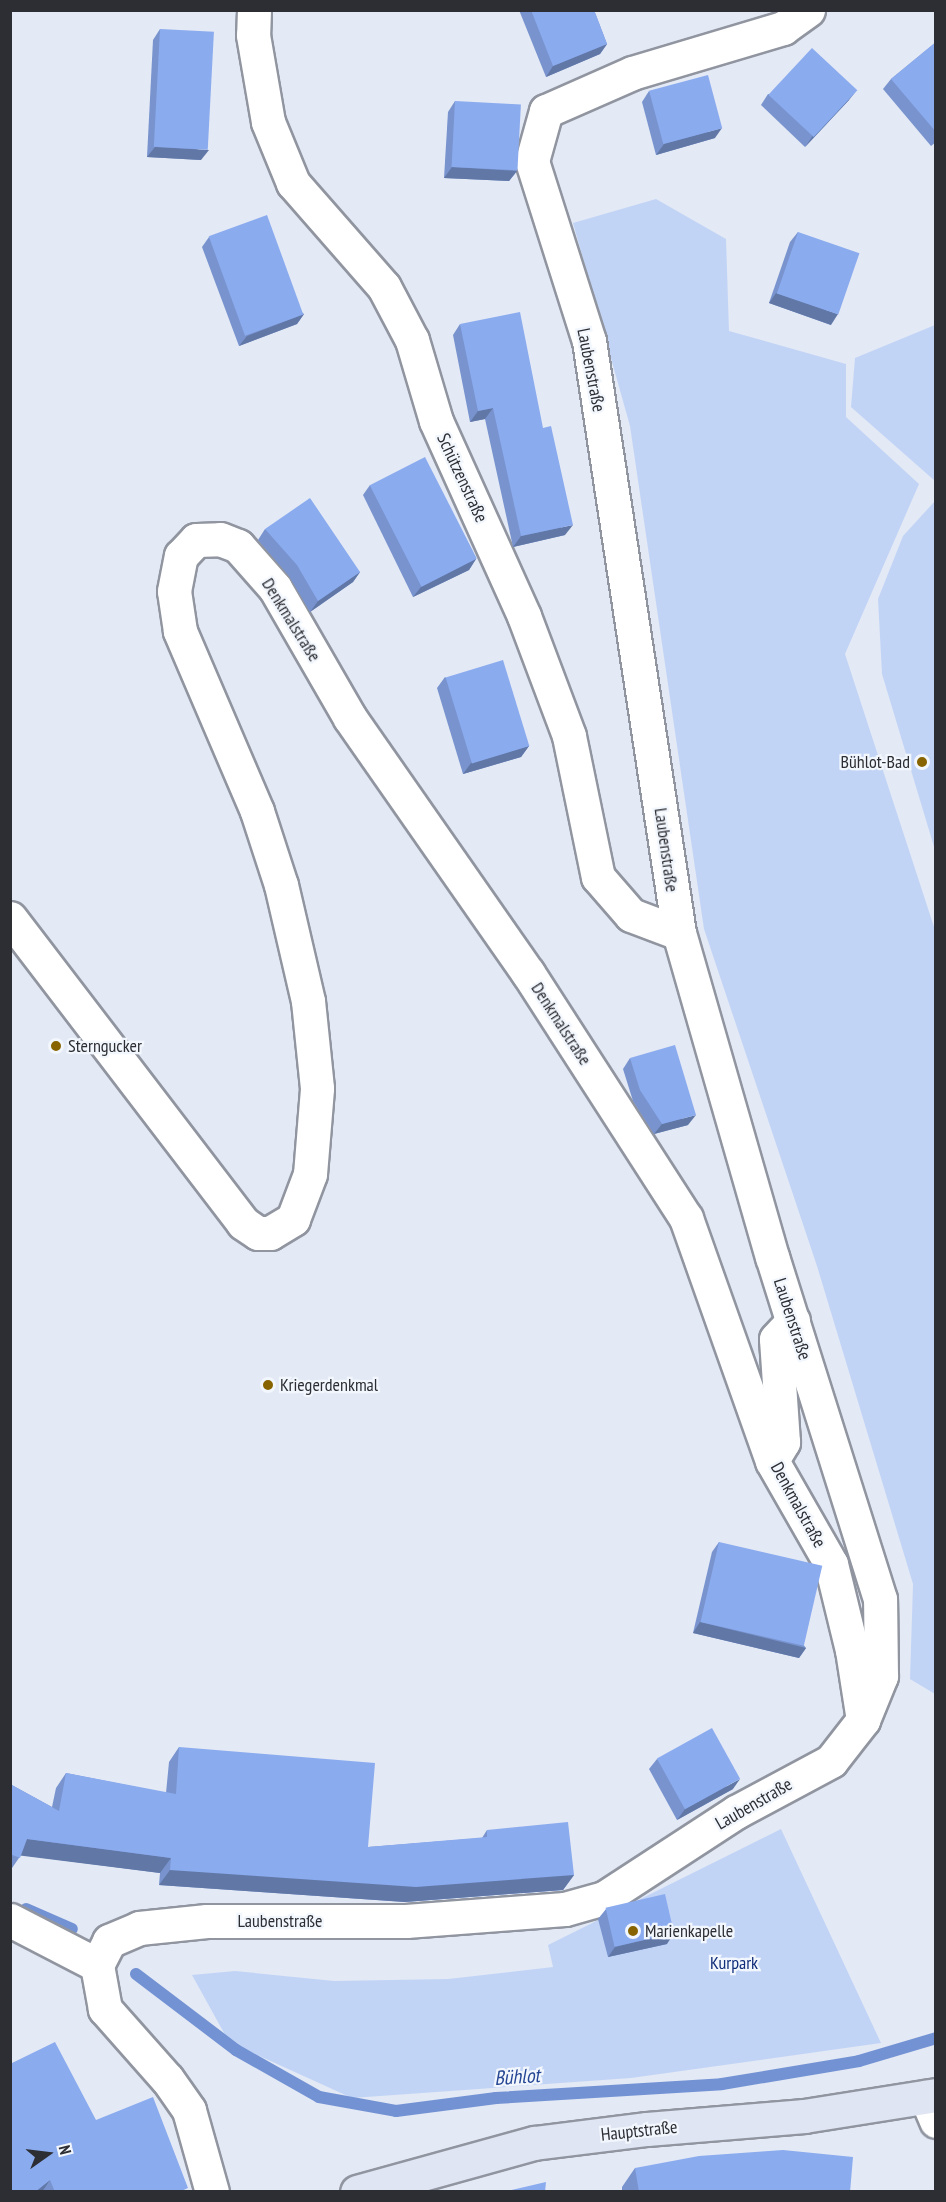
<!DOCTYPE html>
<meta charset="utf-8">
<style>
body{margin:0}
#map{position:relative;width:946px;height:2202px;overflow:hidden;background:#e3e9f5;font-family:"PT Sans Narrow",sans-serif}
div>[style]{position:absolute}
[style*='--x']{left:calc(var(--x)*1px);top:calc(var(--y)*1px);width:calc(var(--w)*1px);rotate:calc(var(--a)*1deg)}
.green>*{inset:0;background:#c2d4f6}
.stream>*{height:12px;margin:-6px;padding:0 6px;transform-origin:6px;border-radius:6px;background:#7392d4}
.roads{filter:drop-shadow(2px 0 #9095a0) drop-shadow(-2px 0 #9095a0) drop-shadow(0 2px #9095a0) drop-shadow(0 -2px #9095a0)}
.minor>*{height:33px;margin:-16.5px;padding:0 16.5px;transform-origin:16.5px;border-radius:16.5px;background:#fff}
.major>*{height:33px;margin:-16.5px;padding:0 16.5px;transform-origin:16.5px;border-radius:16.5px;background:#dfe5f3}
.wall>*{inset:0;background:#7893ce}
.shaded-wall>*{inset:0;background:#6178a7}
.building>*{inset:0;background:#8babef;transform-origin:0 0}
.dots>*{width:16px;height:16px;translate:-50% -50%;box-sizing:border-box;border:3px solid #f2f6fd;border-radius:50%}
span{translate:-50% -50%;white-space:nowrap;text-align:center;line-height:1.15;-webkit-text-stroke:4.5px #f2f6fd;paint-order:stroke}
.street-label{font-size:18px;color:#2c2e33}
.poi-label{font-size:18px;color:#2c2e33}
.right{translate:-100% -50%;text-align:right}
.left{translate:0 -50%;text-align:left}
.park-label{font-size:18px;color:#112e7a}
.water-label{font-size:20px;color:#254694;font-style:italic}
.frame{position:absolute;inset:0;border:12px solid #2c2e33;pointer-events:none}
.north{position:absolute;left:18px;top:2124px;width:60px;height:60px;-webkit-text-stroke:4px #f2f6fd;paint-order:stroke;rotate:76deg;font-size:16px;font-weight:700;line-height:24px;text-align:center;color:#2c2e33}
.north::after{content:'';display:block;margin:auto;width:21px;height:27px;background:#2c2e33;clip-path:polygon(50% 0,100% 100%,50% 72%,0 100%)}
</style>
<div id="map">
<div class="green">
<div style="clip-path:polygon(656px 199px,726px 239px,729px 331px,846px 364px,846px 417px,919px 484px,845px 654px,935px 930px,935px 1694px,910px 1679px,913px 1584px,817px 1266px,704px 929px,630px 426px,573px 223px)"></div>
<div style="clip-path:polygon(935px 325px,935px 481px,851px 407px,855px 358px)"></div>
<div style="clip-path:polygon(935px 501px,935px 850px,882px 674px,878px 599px,903px 536px)"></div>
<div style="clip-path:polygon(781px 1829px,881px 2043px,631px 2078px,352px 2098px,229px 2042px,192px 1975px,235px 1971px,334px 1981px,448px 1979px,553px 1967px,548px 1945px)"></div>
</div>
<div class="stream">
<div style="--x:26;--y:1909;--w:50;--a:23.5"></div>
<div style="--x:136;--y:1974;--w:126;--a:37.2"></div>
<div style="--x:236;--y:2050;--w:95;--a:29.5"></div>
<div style="--x:319;--y:2097;--w:78;--a:10.3"></div>
<div style="--x:396;--y:2111;--w:101;--a:-7.4"></div>
<div style="--x:496;--y:2098;--w:226;--a:-3.5"></div>
<div style="--x:722;--y:2084;--w:139;--a:-9.5"></div>
<div style="--x:859;--y:2061;--w:80;--a:-16.6"></div>
</div>
<div class="roads">
<div class="minor">
<div style="--x:254;--y:10;--w:25;--a:92"></div>
<div style="--x:253;--y:35;--w:88;--a:80.2"></div>
<div style="--x:268;--y:122;--w:66;--a:67.7"></div>
<div style="--x:293;--y:183;--w:138;--a:48.8"></div>
<div style="--x:384;--y:287;--w:60;--a:62.2"></div>
<div style="--x:412;--y:340;--w:84;--a:73.5"></div>
<div style="--x:436;--y:421;--w:214;--a:65.7"></div>
<div style="--x:524;--y:616;--w:128;--a:69.4"></div>
<div style="--x:569;--y:736;--w:144;--a:78.4"></div>
<div style="--x:598;--y:877;--w:50;--a:49"></div>
<div style="--x:631;--y:915;--w:51;--a:20.6"></div>
<div style="--x:10;--y:918;--w:384;--a:52.6"></div>
<div style="--x:243;--y:1223;--w:18;--a:34"></div>
<div style="--x:258;--y:1233;--w:12;--a:0"></div>
<div style="--x:270;--y:1233;--w:27;--a:-31"></div>
<div style="--x:293;--y:1219;--w:48;--a:-69.3"></div>
<div style="--x:310;--y:1174;--w:86;--a:-85.3"></div>
<div style="--x:317;--y:1088;--w:87;--a:-95.9"></div>
<div style="--x:308;--y:1001;--w:119;--a:-103.1"></div>
<div style="--x:281;--y:885;--w:78;--a:-108"></div>
<div style="--x:257;--y:811;--w:196;--a:-113.2"></div>
<div style="--x:180;--y:631;--w:40;--a:-98.5"></div>
<div style="--x:174;--y:591;--w:36;--a:-79"></div>
<div style="--x:181;--y:556;--w:22;--a:-47"></div>
<div style="--x:196;--y:540;--w:24;--a:-2"></div>
<div style="--x:220;--y:539;--w:19;--a:21"></div>
<div style="--x:238;--y:546;--w:56;--a:48.6"></div>
<div style="--x:275;--y:588;--w:150;--a:60"></div>
<div style="--x:350;--y:718;--w:311;--a:55.1"></div>
<div style="--x:528;--y:973;--w:292;--a:57.2"></div>
<div style="--x:686;--y:1218;--w:258;--a:70.5"></div>
<div style="--x:772;--y:1461;--w:119;--a:60.2"></div>
<div style="--x:831;--y:1564;--w:89;--a:76.3"></div>
<div style="--x:852;--y:1650;--w:71;--a:81.1"></div>
<div style="--x:777;--y:1452;--w:12;--a:-59"></div>
<div style="--x:783;--y:1442;--w:103;--a:-93.9"></div>
<div style="--x:776;--y:1339;--w:25;--a:-47"></div>
<div style="--x:10;--y:1920;--w:98;--a:27.3"></div>
<div style="--x:926;--y:2097;--w:26;--a:67"></div>
<div style="--x:212;--y:2192;--w:85;--a:-105.7"></div>
<div style="--x:189;--y:2110;--w:38;--a:-125"></div>
<div style="--x:167;--y:2079;--w:94;--a:-131.5"></div>
<div style="--x:105;--y:2009;--w:45;--a:-100.3"></div>
<div style="--x:97;--y:1965;--w:27;--a:-63"></div>
<div style="--x:109;--y:1941;--w:33;--a:-23"></div>
<div style="--x:139;--y:1928;--w:68;--a:-5.9"></div>
<div style="--x:207;--y:1921;--w:199;--a:0"></div>
<div style="--x:406;--y:1921;--w:159;--a:-4.3"></div>
<div style="--x:565;--y:1909;--w:41;--a:-15.8"></div>
<div style="--x:604;--y:1898;--w:158;--a:-33.1"></div>
<div style="--x:736;--y:1812;--w:108;--a:-28.2"></div>
<div style="--x:831;--y:1761;--w:52;--a:-52"></div>
<div style="--x:863;--y:1720;--w:48;--a:-67.8"></div>
<div style="--x:881;--y:1676;--w:77;--a:-90.7"></div>
<div style="--x:880;--y:1599;--w:359;--a:-107.5"></div>
<div style="--x:772;--y:1257;--w:337;--a:-106"></div>
<div style="--x:679;--y:933;--w:599;--a:-98.64"></div>
<div style="--x:589;--y:341;--w:189;--a:-107.6"></div>
<div style="--x:532;--y:161;--w:52;--a:-74.4"></div>
<div style="--x:546;--y:111;--w:94;--a:-23.8"></div>
<div style="--x:632;--y:73;--w:158;--a:-16.6"></div>
<div style="--x:783;--y:28;--w:31;--a:-36"></div>
</div>
<div class="major">
<div style="--x:357;--y:2192;--w:184;--a:-15.5"></div>
<div style="--x:534;--y:2143;--w:114;--a:-7.1"></div>
<div style="--x:647;--y:2129;--w:158;--a:-4.7"></div>
<div style="--x:804;--y:2116;--w:134;--a:-9"></div>
</div>
</div>
<div class="wall">
<div style="clip-path:polygon(519px 10px,594px 10px,607px 44px,600px 54px,546px 77px)"></div>
<div style="clip-path:polygon(160px 29px,201px 160px,147px 157px,153px 40px)"></div>
<div style="clip-path:polygon(936px 42px,936px 142px,931px 146px,883px 89px,891px 79px)"></div>
<div style="clip-path:polygon(649px 91px,715px 138px,656px 155px,642px 102px)"></div>
<div style="clip-path:polygon(768px 94px,849px 100px,805px 147px,761px 105px)"></div>
<div style="clip-path:polygon(455px 101px,517px 171px,509px 181px,444px 178px,448px 112px)"></div>
<div style="clip-path:polygon(798px 232px,831px 325px,769px 303px,790px 242px)"></div>
<div style="clip-path:polygon(209px 237px,304px 314px,297px 324px,239px 346px,202px 247px)"></div>
<div style="clip-path:polygon(460px 324px,565px 535px,513px 547px,485px 419px,470px 422px,453px 335px)"></div>
<div style="clip-path:polygon(370px 485px,476px 559px,469px 570px,413px 597px,363px 495px)"></div>
<div style="clip-path:polygon(265px 529px,360px 572px,353px 582px,310px 612px,289px 576px,258px 540px)"></div>
<div style="clip-path:polygon(445px 677px,529px 746px,521px 757px,463px 774px,437px 688px)"></div>
<div style="clip-path:polygon(630px 1058px,688px 1125px,654px 1134px,633px 1101px,623px 1069px)"></div>
<div style="clip-path:polygon(719px 1542px,806px 1648px,799px 1658px,693px 1633px,712px 1552px)"></div>
<div style="clip-path:polygon(179px 1747px,368px 1847px,482px 1838px,487px 1830px,574px 1875px,563px 1890px,405px 1902px,159px 1885px,160px 1873px,21px 1855px,10px 1871px,10px 1784px,52px 1807px,56px 1788px,66px 1773px,166px 1793px,169px 1762px)"></div>
<div style="clip-path:polygon(657px 1759px,733px 1789px,677px 1820px,649px 1769px)"></div>
<div style="clip-path:polygon(606px 1909px,667px 1944px,608px 1957px,598px 1919px)"></div>
<div style="clip-path:polygon(96px 2120px,185px 2192px,10px 2192px)"></div>
<div style="clip-path:polygon(635px 2168px,850px 2192px,622px 2192px,622px 2187px)"></div>
</div>
<div class="shaded-wall">
<div style="clip-path:polygon(607px 44px,600px 54px,546px 77px,553px 66px)"></div>
<div style="clip-path:polygon(857px 90px,849px 100px,805px 147px,812px 137px)"></div>
<div style="clip-path:polygon(722px 128px,715px 138px,656px 155px,664px 144px)"></div>
<div style="clip-path:polygon(155px 147px,209px 150px,201px 160px,147px 157px)"></div>
<div style="clip-path:polygon(452px 167px,517px 171px,509px 181px,444px 178px)"></div>
<div style="clip-path:polygon(776px 293px,838px 314px,831px 325px,769px 303px)"></div>
<div style="clip-path:polygon(304px 314px,297px 324px,239px 346px,247px 336px)"></div>
<div style="clip-path:polygon(493px 408px,485px 419px,470px 422px,478px 411px)"></div>
<div style="clip-path:polygon(573px 525px,565px 535px,513px 547px,521px 536px)"></div>
<div style="clip-path:polygon(476px 559px,469px 570px,413px 597px,421px 587px)"></div>
<div style="clip-path:polygon(360px 572px,353px 582px,310px 612px,318px 601px)"></div>
<div style="clip-path:polygon(529px 746px,521px 757px,463px 774px,471px 763px)"></div>
<div style="clip-path:polygon(696px 1115px,688px 1125px,654px 1134px,662px 1124px)"></div>
<div style="clip-path:polygon(700px 1622px,806px 1648px,799px 1658px,693px 1633px)"></div>
<div style="clip-path:polygon(740px 1779px,733px 1789px,677px 1820px,685px 1809px)"></div>
<div style="clip-path:polygon(27px 1839px,171px 1858px,160px 1873px,16px 1855px)"></div>
<div style="clip-path:polygon(170px 1870px,574px 1875px,563px 1890px,405px 1902px,159px 1885px)"></div>
<div style="clip-path:polygon(674px 1933px,667px 1944px,608px 1957px,615px 1947px)"></div>
<div style="clip-path:polygon(50px 2180px,42px 2192px,35px 2192px)"></div>
</div>
<div class="building">
<div style="clip-path:polygon(531px 10px,594px 10px,607px 44px,553px 66px)"></div>
<div style="left:160px;top:29px;width:54px;height:118px;rotate:3deg"></div>
<div style="clip-path:polygon(936px 42px,936px 132px,891px 79px)"></div>
<div style="left:812px;top:48px;width:62px;height:64px;rotate:43deg"></div>
<div style="left:708px;top:75px;width:55px;height:61px;rotate:75deg"></div>
<div style="left:455px;top:101px;width:66px;height:66px;rotate:3deg"></div>
<div style="left:267px;top:215px;width:106px;height:62px;rotate:70deg"></div>
<div style="left:798px;top:232px;width:65px;height:65px;rotate:19deg"></div>
<div style="clip-path:polygon(520px 312px,543px 428px,551px 426px,573px 525px,521px 536px,493px 408px,478px 411px,460px 324px)"></div>
<div style="left:425px;top:457px;width:114px;height:62px;rotate:63deg"></div>
<div style="clip-path:polygon(310px 498px,360px 572px,318px 601px,297px 565px,265px 529px)"></div>
<div style="left:503px;top:660px;width:90px;height:60px;rotate:73deg"></div>
<div style="clip-path:polygon(675px 1045px,696px 1115px,662px 1124px,640px 1090px,630px 1058px)"></div>
<div style="left:719px;top:1542px;width:106px;height:82px;rotate:13deg"></div>
<div style="left:712px;top:1728px;width:58px;height:63px;rotate:61deg"></div>
<div style="clip-path:polygon(179px 1747px,375px 1763px,368px 1847px,487px 1837px,487px 1830px,568px 1822px,574px 1875px,416px 1887px,170px 1870px,171px 1858px,27px 1839px,20px 1858px,10px 1854px,10px 1784px,59px 1811px,66px 1773px,176px 1794px)"></div>
<div style="left:665px;top:1894px;width:40px;height:61px;rotate:77deg"></div>
<div style="clip-path:polygon(55px 2042px,96px 2120px,153px 2097px,188px 2188px,179px 2192px,55px 2192px,50px 2180px,35px 2192px,10px 2192px,10px 2064px)"></div>
<div style="clip-path:polygon(783px 2150px,853px 2157px,850px 2192px,639px 2192px,635px 2168px,699px 2156px)"></div>
<div style="clip-path:polygon(546px 2182px,545px 2192px,503px 2192px)"></div>
</div>
<div class="dots">
<div style="left:922px;top:762px;background:#876400"></div>
<div style="left:56px;top:1046px;background:#876400"></div>
<div style="left:268px;top:1385px;background:#876400"></div>
<div style="left:633px;top:1931px;background:#876400"></div>
</div>
<div class="street-label">
<span style="left:591px;top:370px;rotate:79deg">Laubenstraße</span>
<span style="left:462px;top:478px;rotate:65deg">Schützenstraße</span>
<span style="left:291px;top:620px;rotate:58deg">Denkmalstraße</span>
<span style="left:666px;top:850px;rotate:82deg">Laubenstraße</span>
<span style="left:561px;top:1024px;rotate:57deg">Denkmalstraße</span>
<span style="left:792px;top:1319px;rotate:72deg">Laubenstraße</span>
<span style="left:798px;top:1505px;rotate:61deg">Denkmalstraße</span>
<span style="left:754px;top:1804px;rotate:-30deg">Laubenstraße</span>
<span style="left:280px;top:1921px">Laubenstraße</span>
<span style="left:639px;top:2131px;rotate:-6deg">Hauptstraße</span>
</div>
<div class="poi-label">
<span class="right" style="left:910px;top:762px">Bühlot-Bad</span>
<span class="left" style="left:68px;top:1046px">Sterngucker</span>
<span class="left" style="left:280px;top:1385px">Kriegerdenkmal</span>
<span class="left" style="left:645px;top:1931px">Marienkapelle</span>
</div>
<div class="park-label">
<span style="left:734px;top:1963px">Kurpark</span>
</div>
<div class="water-label">
<span style="left:517px;top:2077px;rotate:-4deg">Bühlot</span>
</div>
<div class="frame"></div>
<div class="north">N</div>
</div>
